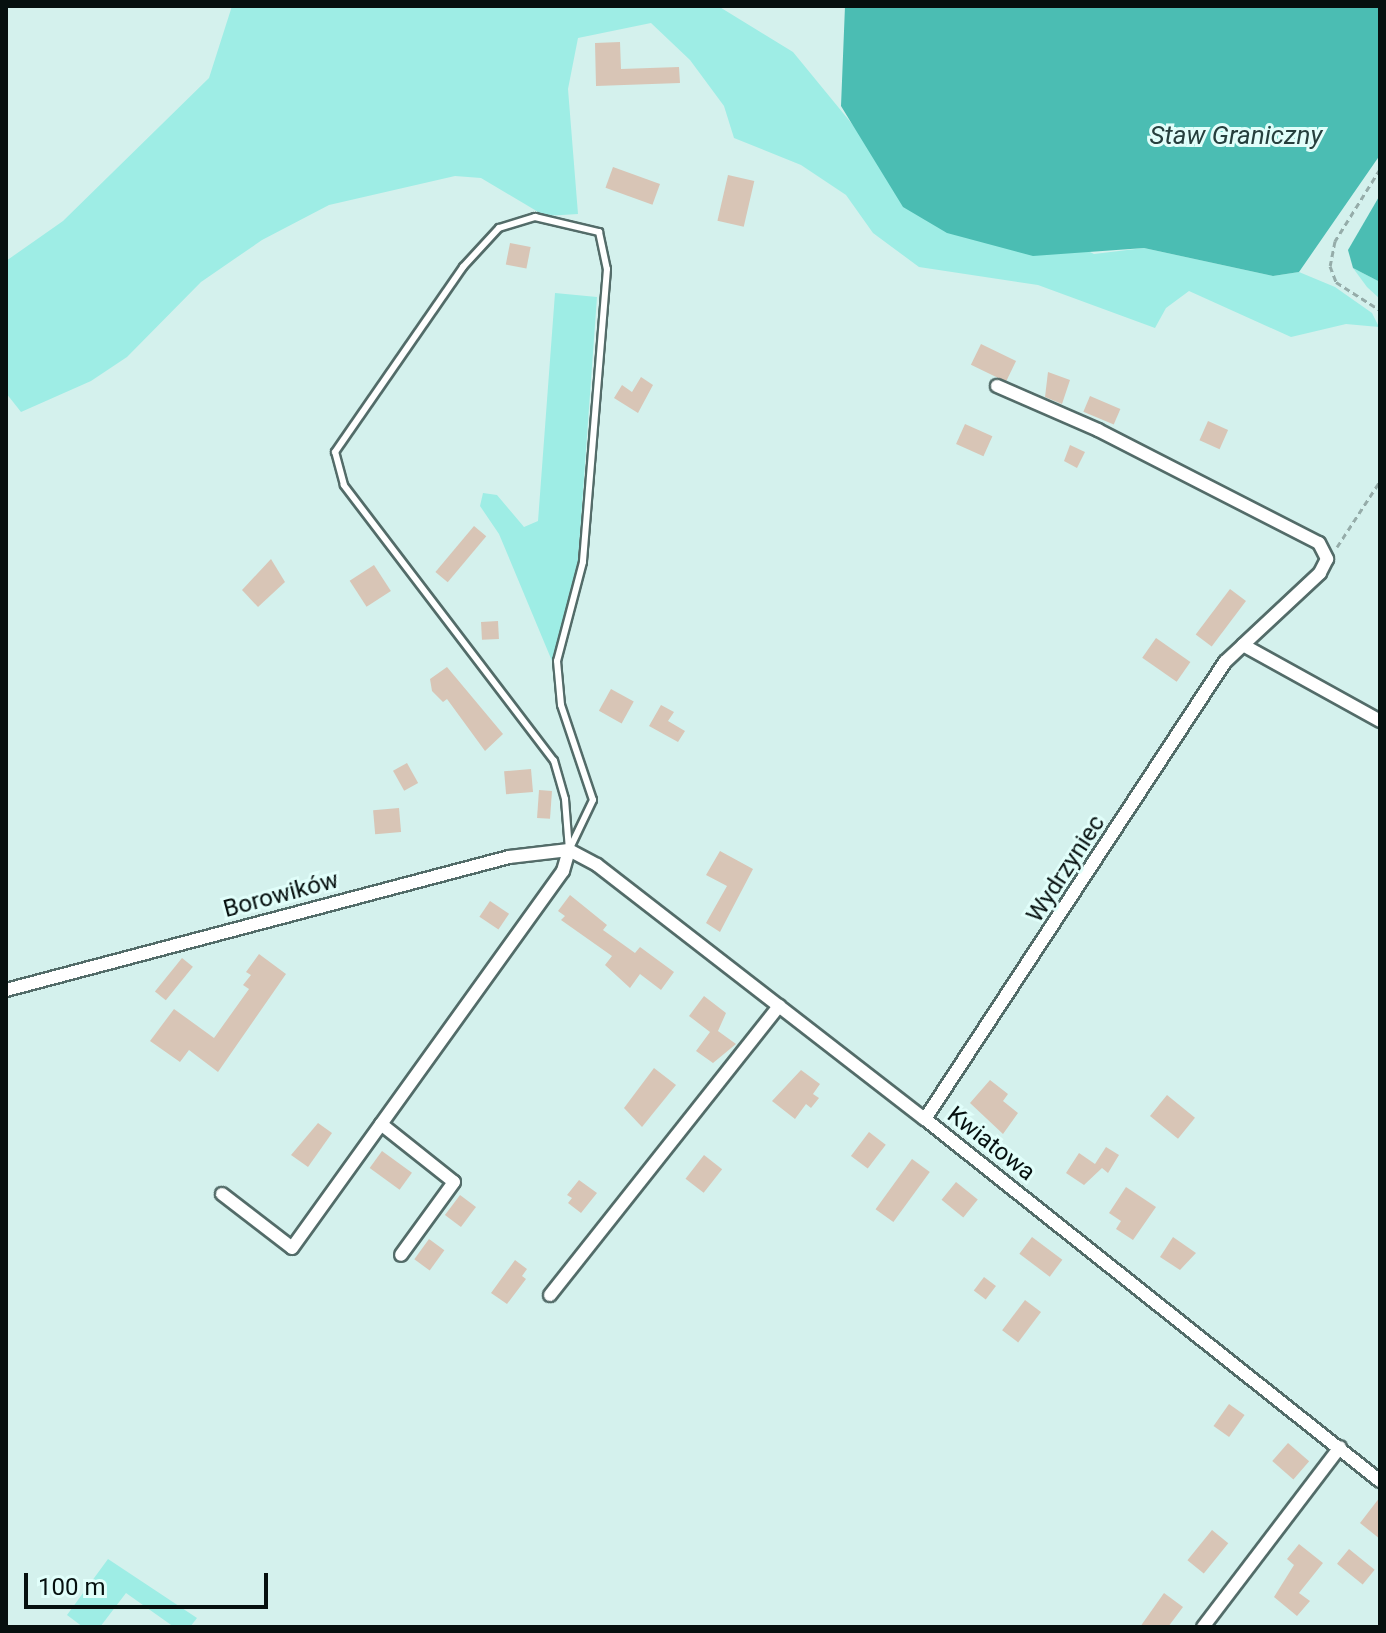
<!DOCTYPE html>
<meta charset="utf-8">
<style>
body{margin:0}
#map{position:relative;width:1386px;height:1633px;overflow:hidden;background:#d4f1ed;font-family:Roboto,sans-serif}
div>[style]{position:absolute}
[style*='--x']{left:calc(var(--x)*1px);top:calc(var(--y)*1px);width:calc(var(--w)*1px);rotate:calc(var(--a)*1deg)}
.green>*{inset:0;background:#9eede5}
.water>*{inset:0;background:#4bbdb3}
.building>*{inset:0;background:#d8c5b6;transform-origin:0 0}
.path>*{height:3px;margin-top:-1.5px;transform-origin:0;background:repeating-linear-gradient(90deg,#95aca9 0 6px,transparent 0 10px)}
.roads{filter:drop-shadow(2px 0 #536c69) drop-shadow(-2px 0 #536c69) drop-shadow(0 2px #536c69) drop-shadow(0 -2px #536c69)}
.lane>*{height:6px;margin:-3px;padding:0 3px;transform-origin:3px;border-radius:3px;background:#fff}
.street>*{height:12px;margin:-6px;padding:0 6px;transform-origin:6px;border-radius:6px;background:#fff}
span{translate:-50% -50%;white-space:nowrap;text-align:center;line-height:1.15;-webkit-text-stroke:6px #e1fefa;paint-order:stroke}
.street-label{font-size:24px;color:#06100f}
.water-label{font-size:26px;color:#263f3d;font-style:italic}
.frame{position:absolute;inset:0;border:8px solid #06100f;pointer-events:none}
.scale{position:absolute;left:24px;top:1573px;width:244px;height:36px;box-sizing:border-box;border:4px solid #06100f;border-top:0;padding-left:10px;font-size:24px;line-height:28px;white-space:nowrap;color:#06100f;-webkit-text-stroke:6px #e1fefa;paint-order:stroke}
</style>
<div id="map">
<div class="green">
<div style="clip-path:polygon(232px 6px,718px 6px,793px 52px,866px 141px,1094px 254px,1144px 248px,1273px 276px,1299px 272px,1335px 287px,1372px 313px,1379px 327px,1346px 324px,1291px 337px,1189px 291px,1166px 308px,1155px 328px,1038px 285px,919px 267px,873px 233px,846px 195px,801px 165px,734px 138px,724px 106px,690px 60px,651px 23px,578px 38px,568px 89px,578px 214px,545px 216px,481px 178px,455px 176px,329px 205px,262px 240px,201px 282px,127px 357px,91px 381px,21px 412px,6px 393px,6px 261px,63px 221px,209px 78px)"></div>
<div style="clip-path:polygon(1353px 268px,1380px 282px,1380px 299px,1367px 287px)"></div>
<div style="clip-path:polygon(555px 293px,597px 297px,578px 561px,552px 661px,499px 534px,480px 506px,483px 493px,497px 495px,524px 527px,538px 521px)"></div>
<div style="clip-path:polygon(108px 1559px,197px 1618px,190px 1627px,174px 1627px,126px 1593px,100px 1627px,83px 1627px,67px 1615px)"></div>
</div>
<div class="water">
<div style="clip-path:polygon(845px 6px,1380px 6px,1380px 155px,1299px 272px,1273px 276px,1144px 248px,1033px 256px,947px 233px,903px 207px,841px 106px)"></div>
<div style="clip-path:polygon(1380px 195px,1380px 282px,1353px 268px,1348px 250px)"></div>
</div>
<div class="building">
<div style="clip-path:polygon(620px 42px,621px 69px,679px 67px,680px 83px,596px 86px,595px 43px)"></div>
<div style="left:613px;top:167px;width:50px;height:22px;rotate:20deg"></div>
<div style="left:728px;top:175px;width:27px;height:47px;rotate:13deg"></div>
<div style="left:510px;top:243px;width:21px;height:22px;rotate:11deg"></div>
<div style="left:981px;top:344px;width:39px;height:23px;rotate:26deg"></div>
<div style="clip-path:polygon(1048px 372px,1070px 380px,1062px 404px,1045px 397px)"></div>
<div style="clip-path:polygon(641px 377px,653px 385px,638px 413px,614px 398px,622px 385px,632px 392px)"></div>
<div style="left:1090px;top:396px;width:33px;height:17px;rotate:23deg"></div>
<div style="left:1208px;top:421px;width:22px;height:21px;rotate:24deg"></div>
<div style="left:965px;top:424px;width:30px;height:22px;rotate:24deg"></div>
<div style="clip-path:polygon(1070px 445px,1085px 452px,1077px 468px,1064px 461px)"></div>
<div style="left:474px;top:526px;width:16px;height:60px;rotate:40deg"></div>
<div style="clip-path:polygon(271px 559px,285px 582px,258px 607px,242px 590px)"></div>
<div style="left:374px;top:565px;width:31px;height:29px;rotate:57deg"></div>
<div style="left:1230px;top:589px;width:20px;height:57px;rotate:37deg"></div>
<div style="left:498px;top:621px;width:18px;height:17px;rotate:87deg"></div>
<div style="left:1156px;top:638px;width:42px;height:24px;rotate:35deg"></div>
<div style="clip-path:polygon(447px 667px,503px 734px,485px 751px,447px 699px,443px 702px,432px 691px,430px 679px)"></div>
<div style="left:611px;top:689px;width:26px;height:25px;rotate:29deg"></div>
<div style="clip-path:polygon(661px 705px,674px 712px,668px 721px,685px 731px,678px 742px,649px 726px)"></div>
<div style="left:407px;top:763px;width:23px;height:16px;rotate:61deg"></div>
<div style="left:531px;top:769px;width:23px;height:27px;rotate:85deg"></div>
<div style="left:539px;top:790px;width:13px;height:28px;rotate:4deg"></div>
<div style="left:399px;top:808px;width:24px;height:26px;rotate:85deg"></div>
<div style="clip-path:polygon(720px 851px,753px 869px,720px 932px,706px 923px,727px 886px,706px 875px)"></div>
<div style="clip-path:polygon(570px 895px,607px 925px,603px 930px,635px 953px,640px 947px,674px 972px,661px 990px,640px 974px,630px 988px,605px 965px,612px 956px,561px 920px,565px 916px,558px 911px)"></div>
<div style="left:490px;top:901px;width:23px;height:19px;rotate:34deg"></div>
<div style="clip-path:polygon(259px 954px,286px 974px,218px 1072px,189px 1050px,180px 1062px,150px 1041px,174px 1009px,214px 1038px,249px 989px,243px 985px,251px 975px,246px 972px)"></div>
<div style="left:182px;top:958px;width:14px;height:43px;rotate:39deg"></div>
<div style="clip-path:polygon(704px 996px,726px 1013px,718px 1031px,736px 1044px,713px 1063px,696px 1051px,710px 1032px,689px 1016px)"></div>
<div style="clip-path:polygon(654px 1068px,676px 1085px,642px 1127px,624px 1108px)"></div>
<div style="clip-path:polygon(801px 1070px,820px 1084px,813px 1094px,819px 1098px,811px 1108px,806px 1104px,795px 1119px,772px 1101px)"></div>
<div style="clip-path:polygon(990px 1080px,1008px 1094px,1003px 1101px,1018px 1113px,1003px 1134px,970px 1103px)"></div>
<div style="left:1167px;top:1095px;width:36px;height:27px;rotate:39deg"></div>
<div style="clip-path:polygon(318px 1123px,332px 1133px,308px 1167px,291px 1155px)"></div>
<div style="left:869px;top:1132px;width:21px;height:30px;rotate:37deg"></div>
<div style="clip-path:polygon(1106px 1147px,1119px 1155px,1108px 1173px,1102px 1168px,1084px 1185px,1066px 1173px,1079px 1153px,1095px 1164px)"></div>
<div style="left:382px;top:1151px;width:37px;height:21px;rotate:36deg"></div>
<div style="left:704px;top:1155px;width:23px;height:30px;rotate:38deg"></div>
<div style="left:912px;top:1159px;width:22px;height:62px;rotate:36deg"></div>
<div style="clip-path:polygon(579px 1180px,597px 1193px,581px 1213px,568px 1203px,572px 1198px,567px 1195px)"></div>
<div style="left:956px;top:1182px;width:28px;height:23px;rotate:39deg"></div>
<div style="clip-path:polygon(1126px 1187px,1156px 1207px,1133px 1240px,1116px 1229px,1121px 1221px,1109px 1213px)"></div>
<div style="left:460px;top:1195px;width:20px;height:25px;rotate:37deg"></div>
<div style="left:1032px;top:1237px;width:38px;height:21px;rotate:37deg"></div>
<div style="clip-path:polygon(1173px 1237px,1196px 1253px,1180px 1270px,1160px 1257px)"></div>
<div style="left:429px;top:1239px;width:19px;height:25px;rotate:36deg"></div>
<div style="clip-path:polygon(515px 1260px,527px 1269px,522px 1276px,526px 1279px,507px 1304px,491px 1293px)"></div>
<div style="left:984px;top:1277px;width:15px;height:17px;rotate:37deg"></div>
<div style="left:1025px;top:1300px;width:20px;height:38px;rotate:37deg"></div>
<div style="left:1229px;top:1404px;width:19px;height:27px;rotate:35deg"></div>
<div style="left:1288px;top:1443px;width:28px;height:24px;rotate:41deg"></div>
<div style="clip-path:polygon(1380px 1497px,1380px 1539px,1360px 1523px)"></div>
<div style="left:1212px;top:1530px;width:21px;height:39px;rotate:39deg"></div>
<div style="clip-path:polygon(1299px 1544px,1323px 1563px,1299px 1593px,1310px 1601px,1297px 1616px,1274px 1597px,1294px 1565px,1287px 1559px)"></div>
<div style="left:1349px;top:1549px;width:33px;height:19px;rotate:39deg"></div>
<div style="clip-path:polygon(1164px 1593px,1183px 1607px,1168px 1627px,1140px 1627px)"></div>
</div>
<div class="path">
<div style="--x:1380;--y:169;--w:85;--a:122"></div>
<div style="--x:1335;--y:241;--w:25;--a:101"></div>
<div style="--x:1330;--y:266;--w:17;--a:69"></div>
<div style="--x:1336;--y:282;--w:52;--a:32.5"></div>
<div style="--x:1337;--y:547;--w:79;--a:-56.9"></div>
</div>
<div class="roads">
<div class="lane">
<div style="--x:535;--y:217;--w:66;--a:13.2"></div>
<div style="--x:599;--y:232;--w:38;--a:78"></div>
<div style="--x:607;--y:269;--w:294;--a:94.7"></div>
<div style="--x:583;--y:562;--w:102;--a:104.7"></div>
<div style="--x:557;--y:661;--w:44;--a:84.8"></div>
<div style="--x:561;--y:705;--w:100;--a:71.4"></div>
<div style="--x:593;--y:800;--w:55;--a:115.6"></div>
<div style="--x:569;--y:850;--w:51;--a:-94.5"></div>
<div style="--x:565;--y:799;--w:40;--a:-106"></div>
<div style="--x:554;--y:761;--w:347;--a:-127.3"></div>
<div style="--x:344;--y:485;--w:34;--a:-105"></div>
<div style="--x:335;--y:452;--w:225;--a:-55.3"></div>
<div style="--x:463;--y:267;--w:53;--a:-47.3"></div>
<div style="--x:499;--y:228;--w:38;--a:-17"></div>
</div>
<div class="street">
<div style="--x:997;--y:386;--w:110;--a:23.5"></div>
<div style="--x:1098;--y:430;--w:248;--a:27.1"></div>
<div style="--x:1319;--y:543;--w:18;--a:63"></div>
<div style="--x:1327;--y:559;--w:16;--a:117"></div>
<div style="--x:1320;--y:573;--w:105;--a:136.9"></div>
<div style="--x:6;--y:990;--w:520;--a:-14.81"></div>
<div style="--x:509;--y:857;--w:60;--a:-6.7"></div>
<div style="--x:569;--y:850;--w:32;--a:28"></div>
<div style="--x:597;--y:865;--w:415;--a:37.8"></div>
<div style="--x:925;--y:1119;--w:581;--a:38.51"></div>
<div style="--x:925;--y:1119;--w:547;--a:-56.72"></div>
<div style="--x:1225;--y:662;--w:25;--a:-43"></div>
<div style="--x:1243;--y:645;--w:157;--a:29"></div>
<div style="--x:381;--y:1124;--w:93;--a:38.5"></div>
<div style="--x:454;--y:1182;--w:90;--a:126"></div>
<div style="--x:222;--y:1194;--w:88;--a:37.6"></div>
<div style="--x:292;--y:1248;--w:464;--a:-54.3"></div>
<div style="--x:563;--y:871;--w:22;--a:-74"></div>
<div style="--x:550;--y:1295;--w:369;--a:-51.6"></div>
<div style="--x:1203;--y:1627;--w:226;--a:-52.7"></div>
</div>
</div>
<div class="street-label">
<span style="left:1066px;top:869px;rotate:-57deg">Wydrzyniec</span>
<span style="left:281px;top:895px;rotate:-15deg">Borowików</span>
<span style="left:991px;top:1144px;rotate:38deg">Kwiatowa</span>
</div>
<div class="water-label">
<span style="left:1236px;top:136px">Staw Graniczny</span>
</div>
<div class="frame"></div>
<div class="scale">100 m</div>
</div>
